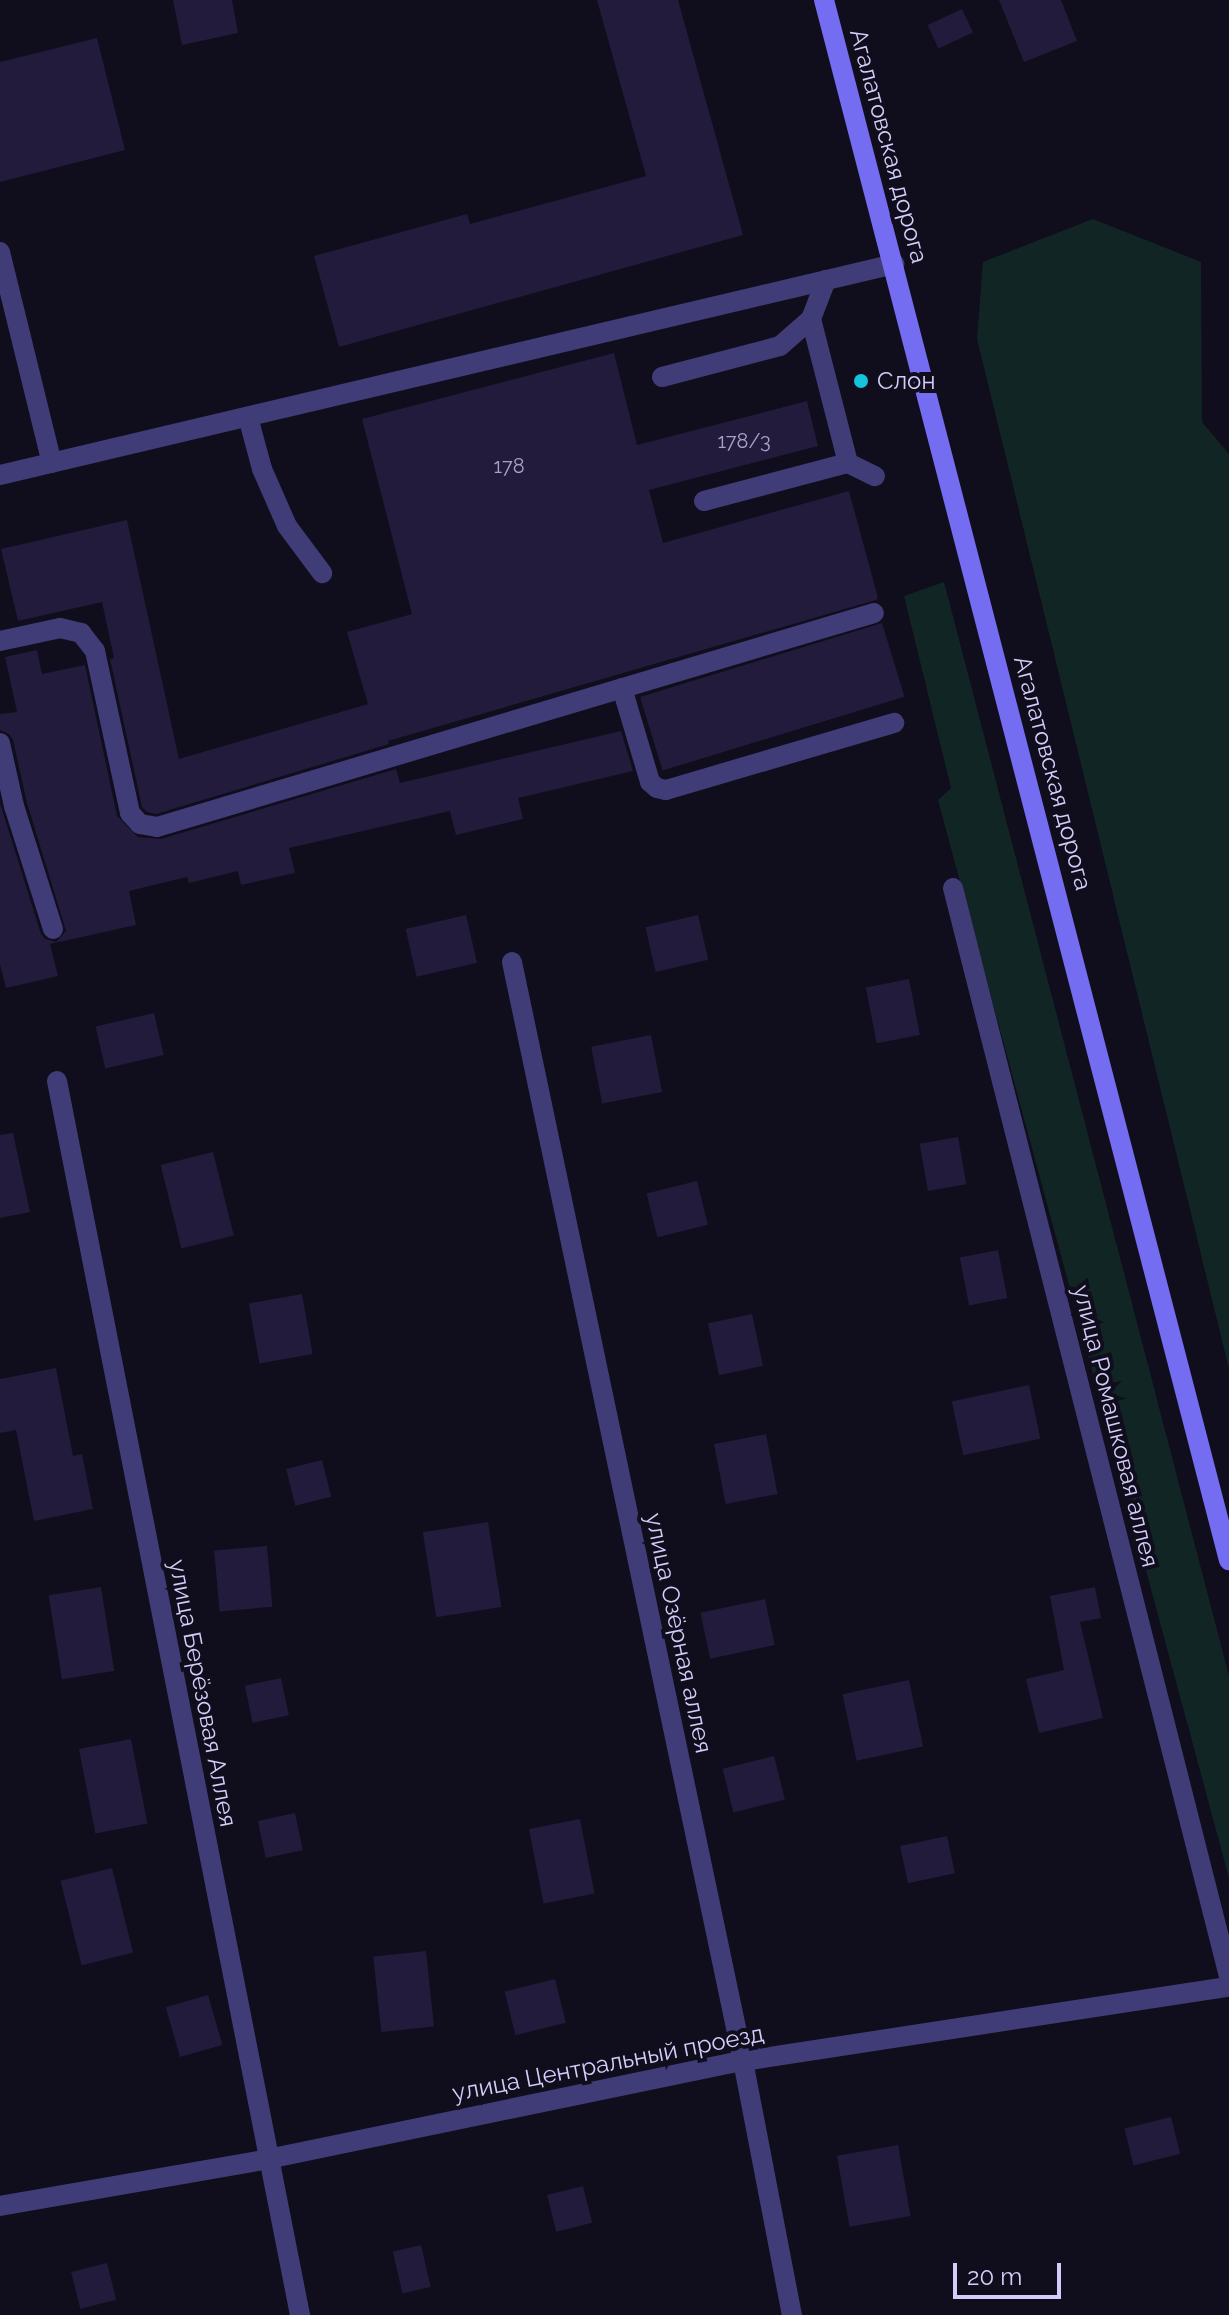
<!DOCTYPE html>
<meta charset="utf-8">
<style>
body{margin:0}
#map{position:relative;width:1229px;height:2315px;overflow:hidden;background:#100d1c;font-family:Raleway,sans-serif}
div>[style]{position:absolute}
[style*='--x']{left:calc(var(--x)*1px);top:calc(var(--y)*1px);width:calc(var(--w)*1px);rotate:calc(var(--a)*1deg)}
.green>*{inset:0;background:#112525}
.building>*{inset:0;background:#221b3b;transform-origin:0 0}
.lane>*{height:20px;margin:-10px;padding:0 10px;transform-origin:10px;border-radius:10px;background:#403c77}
.street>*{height:20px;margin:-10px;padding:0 10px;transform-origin:10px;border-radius:10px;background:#403c77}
.secondary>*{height:20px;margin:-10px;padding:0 10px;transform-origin:10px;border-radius:10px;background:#746df1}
.dots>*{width:22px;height:22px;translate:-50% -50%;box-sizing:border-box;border:4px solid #100d1c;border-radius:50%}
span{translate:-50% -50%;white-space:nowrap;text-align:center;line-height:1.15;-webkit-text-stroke:8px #100d1c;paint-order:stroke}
.number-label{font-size:20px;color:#a7a0ca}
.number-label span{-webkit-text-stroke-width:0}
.street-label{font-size:24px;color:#d3cdfa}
.poi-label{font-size:24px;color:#d3cdfa}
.left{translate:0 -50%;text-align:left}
.scale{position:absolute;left:953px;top:2263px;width:108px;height:36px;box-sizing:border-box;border:4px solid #d3cdfa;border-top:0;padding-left:10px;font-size:24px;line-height:28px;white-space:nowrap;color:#d3cdfa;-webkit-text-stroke:6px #100d1c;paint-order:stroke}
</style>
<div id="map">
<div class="green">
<div style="clip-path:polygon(1093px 219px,1201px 262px,1202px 422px,1229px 454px,1229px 1369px,977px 339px,983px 262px)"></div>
<div style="clip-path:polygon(944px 582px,1229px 1676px,1229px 1878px,938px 800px,951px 788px,904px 596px)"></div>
</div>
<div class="building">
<div style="clip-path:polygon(173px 0,232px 0,238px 33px,182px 45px)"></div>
<div style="clip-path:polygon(597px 0,678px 0,743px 235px,339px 347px,314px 256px,467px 214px,470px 224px,646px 176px)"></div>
<div style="clip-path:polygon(999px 0,1061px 0,1077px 41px,1024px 62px)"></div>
<div style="left:962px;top:9px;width:26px;height:38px;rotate:65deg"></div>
<div style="clip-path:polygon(97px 38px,125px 150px,0 182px,0 62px)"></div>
<div style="clip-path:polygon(614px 353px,637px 445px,807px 401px,818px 446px,649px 490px,663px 543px,849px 491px,878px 598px,876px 600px,388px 741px,389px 744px,156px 814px,147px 812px,142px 807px,110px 659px,114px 658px,102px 602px,18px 621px,1px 549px,127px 520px,179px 759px,368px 704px,347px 632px,412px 614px,362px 419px)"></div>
<div style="left:882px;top:623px;width:77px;height:253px;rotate:73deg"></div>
<div style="clip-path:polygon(37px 650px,42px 674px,85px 665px,117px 816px,138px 837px,161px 839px,396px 769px,400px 783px,621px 731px,633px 771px,518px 798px,523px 819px,456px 835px,450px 811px,289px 848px,295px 873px,241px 885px,238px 871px,189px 883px,187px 877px,129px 891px,136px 925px,50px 944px,58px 976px,6px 988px,0 964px,0 803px,41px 934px,45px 939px,56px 942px,66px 931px,27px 803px,13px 740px,9px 734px,0 730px,0 714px,17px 712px,5px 657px)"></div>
<div style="left:466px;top:915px;width:49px;height:62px;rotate:77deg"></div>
<div style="left:698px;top:915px;width:46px;height:54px;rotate:77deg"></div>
<div style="left:909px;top:979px;width:57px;height:44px;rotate:79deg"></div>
<div style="left:154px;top:1013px;width:43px;height:60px;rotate:77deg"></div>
<div style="left:651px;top:1035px;width:58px;height:61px;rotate:79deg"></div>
<div style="clip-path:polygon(13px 1133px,30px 1212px,0 1218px,0 1135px)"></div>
<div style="left:958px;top:1137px;width:48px;height:39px;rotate:80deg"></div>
<div style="left:213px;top:1152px;width:86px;height:54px;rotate:76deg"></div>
<div style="left:697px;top:1181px;width:45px;height:52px;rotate:76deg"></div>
<div style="left:998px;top:1250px;width:49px;height:39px;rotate:79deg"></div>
<div style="left:302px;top:1294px;width:61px;height:54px;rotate:80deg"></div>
<div style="left:752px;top:1314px;width:53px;height:45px;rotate:78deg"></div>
<div style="clip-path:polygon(56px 1368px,73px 1456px,82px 1454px,93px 1509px,34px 1521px,16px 1430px,0 1433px,0 1379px)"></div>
<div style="left:1029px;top:1385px;width:55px;height:79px;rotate:78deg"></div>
<div style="left:766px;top:1434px;width:61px;height:53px;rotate:79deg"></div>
<div style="left:322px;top:1460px;width:38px;height:37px;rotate:76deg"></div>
<div style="left:488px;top:1522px;width:86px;height:66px;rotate:81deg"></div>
<div style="left:267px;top:1546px;width:61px;height:53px;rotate:85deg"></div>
<div style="left:101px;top:1587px;width:85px;height:53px;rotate:81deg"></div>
<div style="clip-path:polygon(1095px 1587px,1101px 1618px,1080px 1622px,1103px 1718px,1039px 1733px,1026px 1679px,1064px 1670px,1050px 1596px)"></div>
<div style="left:765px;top:1599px;width:47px;height:66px;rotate:78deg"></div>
<div style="left:281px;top:1678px;width:38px;height:37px;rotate:78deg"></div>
<div style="left:909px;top:1680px;width:68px;height:68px;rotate:78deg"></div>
<div style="left:131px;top:1739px;width:86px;height:53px;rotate:79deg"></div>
<div style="left:774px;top:1756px;width:45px;height:53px;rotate:76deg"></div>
<div style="left:295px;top:1813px;width:38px;height:38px;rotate:78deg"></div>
<div style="left:580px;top:1819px;width:76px;height:52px;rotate:79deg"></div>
<div style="left:947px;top:1836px;width:38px;height:48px;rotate:78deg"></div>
<div style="left:112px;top:1868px;width:87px;height:53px;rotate:76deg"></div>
<div style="left:426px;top:1951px;width:76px;height:53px;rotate:84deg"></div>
<div style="left:555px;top:1979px;width:45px;height:52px;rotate:76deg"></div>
<div style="left:208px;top:1995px;width:52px;height:44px;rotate:74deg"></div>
<div style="left:1171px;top:2117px;width:38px;height:48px;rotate:76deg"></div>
<div style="left:898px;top:2145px;width:72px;height:62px;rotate:80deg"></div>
<div style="left:583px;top:2186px;width:38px;height:37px;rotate:76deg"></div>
<div style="left:421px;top:2245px;width:43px;height:29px;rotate:77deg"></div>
<div style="left:107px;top:2263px;width:38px;height:37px;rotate:76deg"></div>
</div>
<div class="lane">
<div style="--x:0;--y:252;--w:217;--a:76.2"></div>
<div style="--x:811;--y:319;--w:149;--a:75.6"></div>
<div style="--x:848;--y:463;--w:30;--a:26"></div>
<div style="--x:662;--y:377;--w:122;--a:-14.7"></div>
<div style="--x:780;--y:346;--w:41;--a:-41.1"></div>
<div style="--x:811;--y:319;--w:42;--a:-69"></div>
<div style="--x:248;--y:417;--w:54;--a:74.9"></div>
<div style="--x:262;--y:469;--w:62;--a:66.3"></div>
<div style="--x:287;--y:526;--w:59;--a:53.3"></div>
<div style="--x:704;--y:501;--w:149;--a:-14.8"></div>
<div style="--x:0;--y:641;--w:61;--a:-12.2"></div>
<div style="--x:60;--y:628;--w:22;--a:13"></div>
<div style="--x:81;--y:633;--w:23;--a:52"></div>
<div style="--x:95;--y:651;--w:166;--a:77.8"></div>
<div style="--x:130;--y:813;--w:15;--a:48"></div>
<div style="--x:140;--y:824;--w:17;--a:10"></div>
<div style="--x:157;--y:827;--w:748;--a:-16.62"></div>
<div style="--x:622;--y:688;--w:98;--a:73.4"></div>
<div style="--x:650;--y:782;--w:9;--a:41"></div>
<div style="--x:657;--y:788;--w:9;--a:13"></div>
<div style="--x:666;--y:790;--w:238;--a:-16.4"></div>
<div style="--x:0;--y:743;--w:65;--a:77.5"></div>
<div style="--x:14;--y:806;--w:129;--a:72.4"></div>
</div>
<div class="street">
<div style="--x:0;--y:475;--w:919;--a:-13.28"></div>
<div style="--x:953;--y:888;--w:1122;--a:75.77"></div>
<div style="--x:512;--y:962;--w:1123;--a:78.13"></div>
<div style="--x:743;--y:2061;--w:259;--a:79.1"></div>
<div style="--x:57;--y:1081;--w:1258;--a:78.86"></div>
<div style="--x:0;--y:2206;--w:272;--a:-9.9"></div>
<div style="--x:268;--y:2159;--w:485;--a:-11.7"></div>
<div style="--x:743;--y:2061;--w:492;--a:-8.7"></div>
</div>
<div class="secondary">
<div style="--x:824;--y:0;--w:1612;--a:75.45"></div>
</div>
<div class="dots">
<div style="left:861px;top:381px;background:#15c3de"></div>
</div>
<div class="number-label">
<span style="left:744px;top:441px">178/3</span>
<span style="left:509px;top:466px">178</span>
</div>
<div class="street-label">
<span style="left:889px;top:146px;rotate:75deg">Агалатовская дорога</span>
<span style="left:1053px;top:773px;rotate:75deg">Агалатовская дорога</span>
<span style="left:1116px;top:1426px;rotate:76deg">улица Ромашковая аллея</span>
<span style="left:679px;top:1633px;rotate:78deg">улица Озёрная аллея</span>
<span style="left:203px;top:1693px;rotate:79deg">улица Берёзовая Аллея</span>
<span style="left:608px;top:2063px;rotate:-11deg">улица Центральный проезд</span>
</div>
<div class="poi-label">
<span class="left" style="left:877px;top:381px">Слон</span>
</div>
<div class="scale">20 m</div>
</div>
